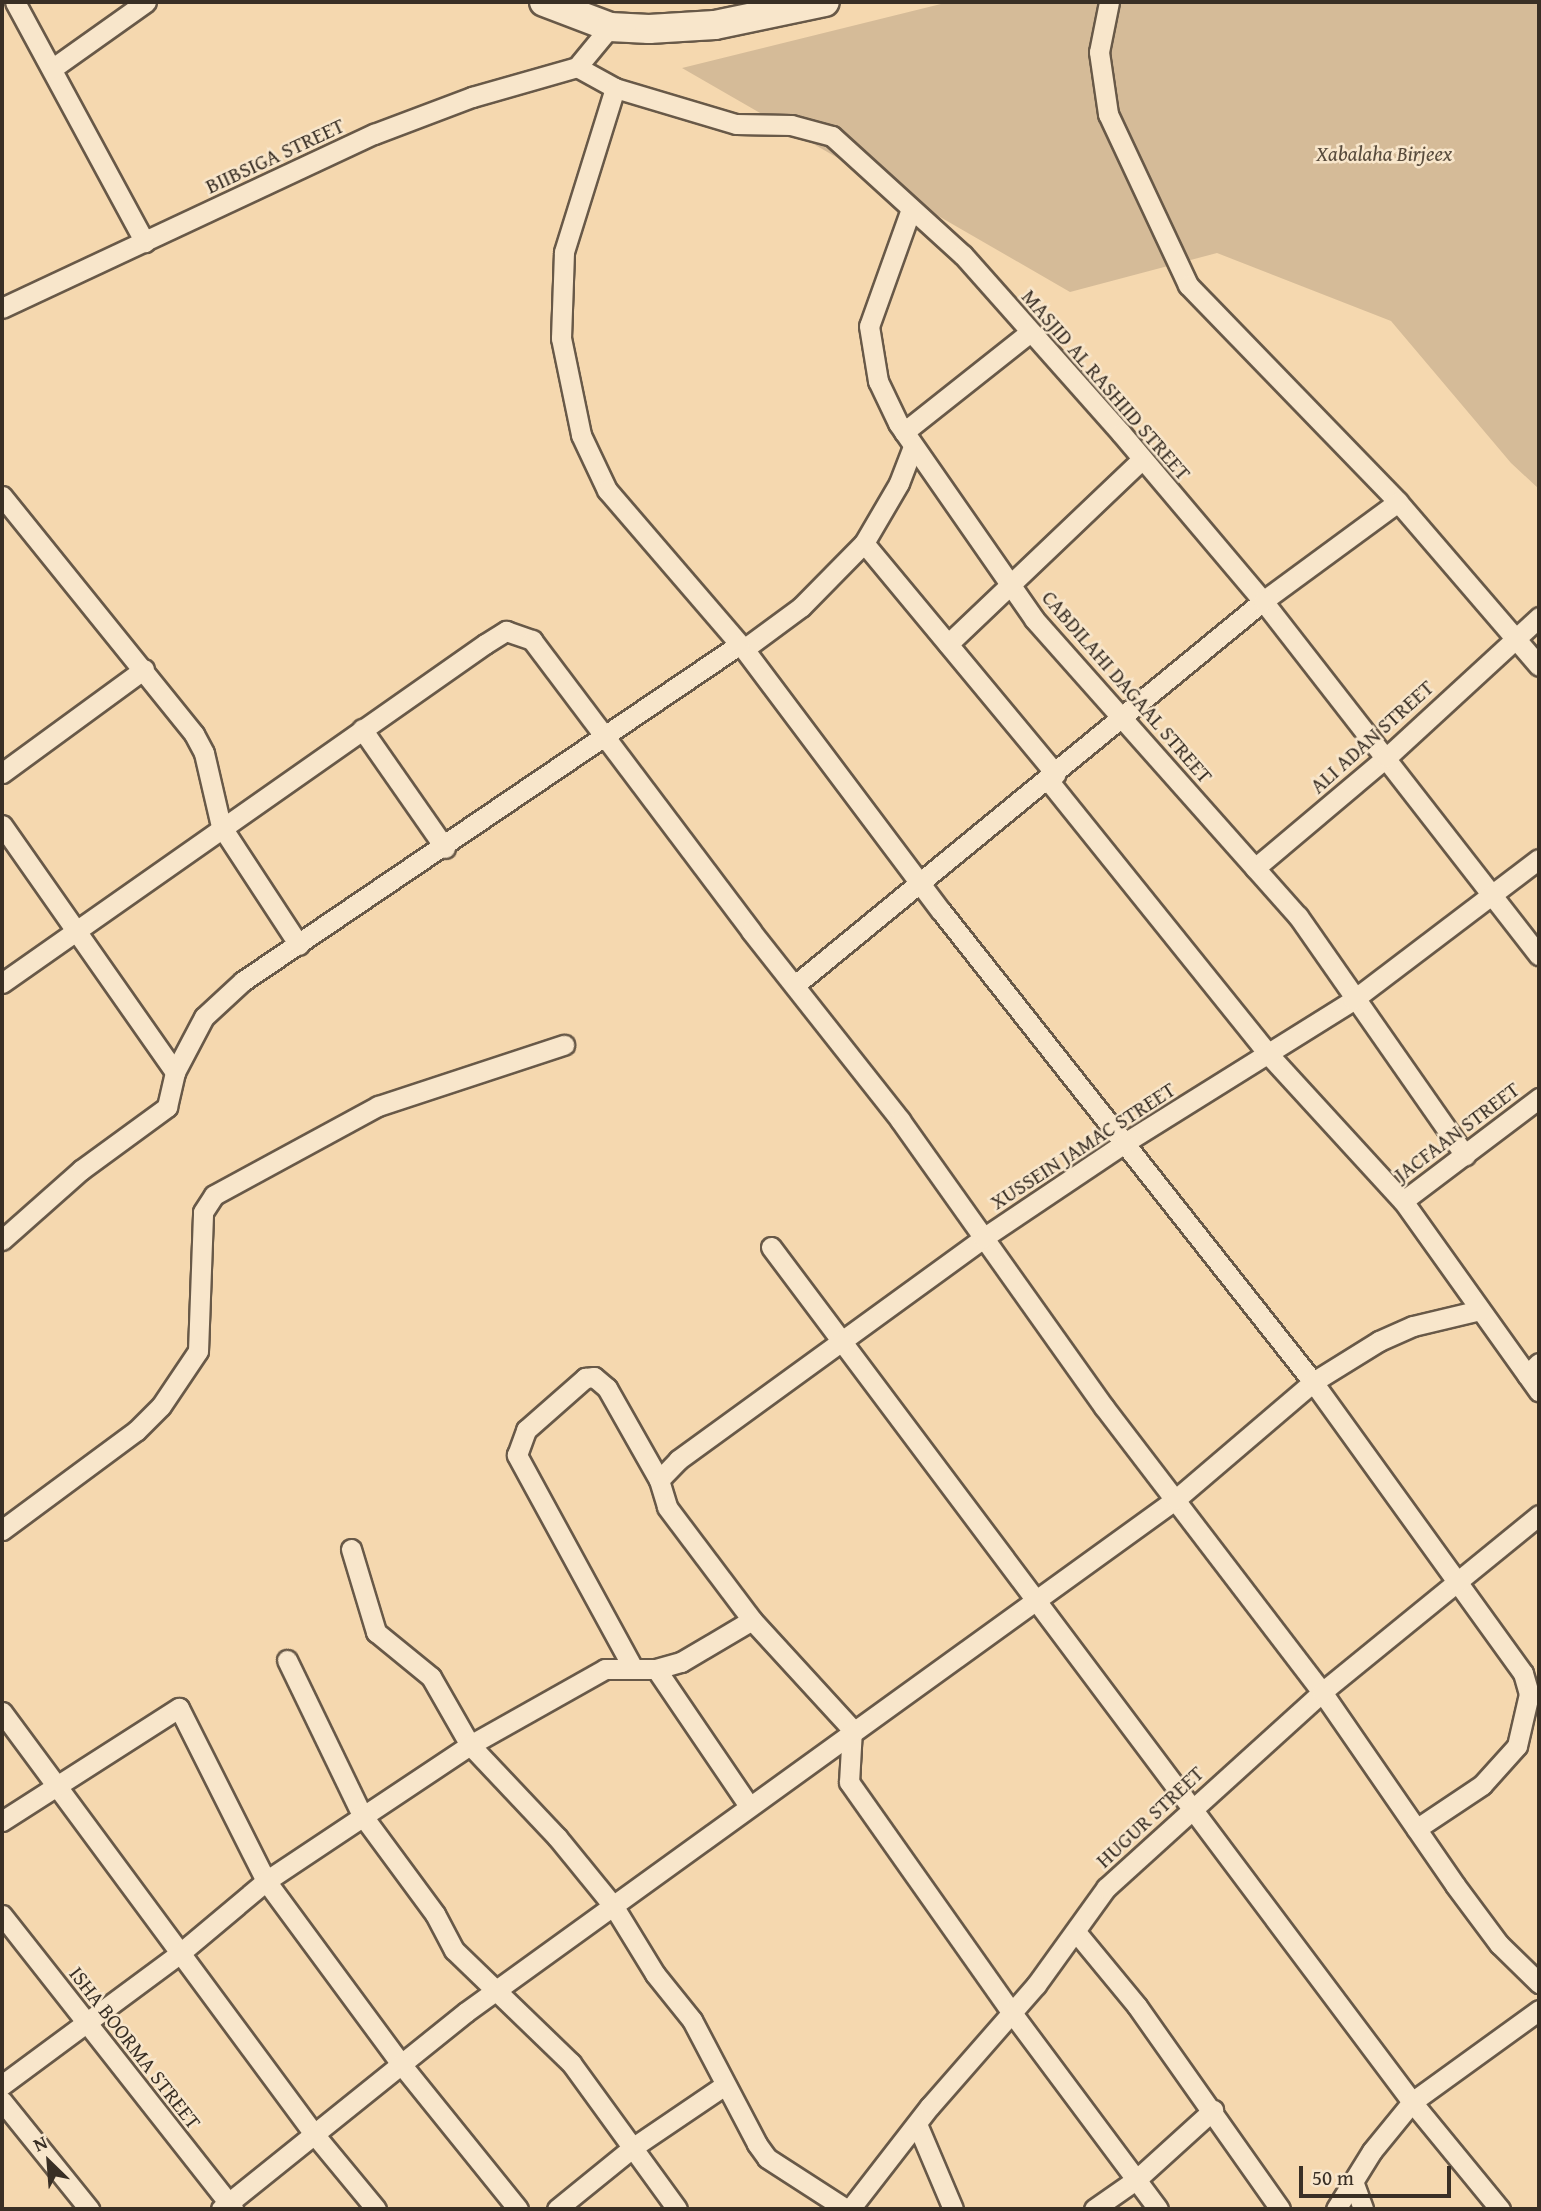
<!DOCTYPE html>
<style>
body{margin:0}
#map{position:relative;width:1541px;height:2211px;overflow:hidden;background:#f5d8af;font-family:"Gentium Book Plus",serif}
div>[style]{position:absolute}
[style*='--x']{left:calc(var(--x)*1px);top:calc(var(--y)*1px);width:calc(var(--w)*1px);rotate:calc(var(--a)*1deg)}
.green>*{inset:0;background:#d5bb98}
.roads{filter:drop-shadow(2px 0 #685948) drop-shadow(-2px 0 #685948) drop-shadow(0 2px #685948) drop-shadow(0 -2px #685948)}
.minor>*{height:19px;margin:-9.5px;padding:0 9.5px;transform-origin:9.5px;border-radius:9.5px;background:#f8e6cb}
.secondary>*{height:28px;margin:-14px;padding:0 14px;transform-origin:14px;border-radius:14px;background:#f8e6cb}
span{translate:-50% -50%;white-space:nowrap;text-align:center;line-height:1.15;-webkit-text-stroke:5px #f8e6cb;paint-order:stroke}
.park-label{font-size:21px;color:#584b3c;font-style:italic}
.street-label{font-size:21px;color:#392f25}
.frame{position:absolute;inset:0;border:4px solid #392f25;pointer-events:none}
.north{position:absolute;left:14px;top:2127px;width:70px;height:70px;-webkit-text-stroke:5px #f8e6cb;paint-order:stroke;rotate:335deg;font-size:19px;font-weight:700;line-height:28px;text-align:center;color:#392f25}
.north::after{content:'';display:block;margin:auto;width:24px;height:32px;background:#392f25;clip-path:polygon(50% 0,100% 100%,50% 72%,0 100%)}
.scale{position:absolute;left:1299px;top:2166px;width:152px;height:32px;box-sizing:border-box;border:4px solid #392f25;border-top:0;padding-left:9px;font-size:21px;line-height:24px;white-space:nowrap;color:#392f25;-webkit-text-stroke:5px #f8e6cb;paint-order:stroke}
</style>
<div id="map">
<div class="green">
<div style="clip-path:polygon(949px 2px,1539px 2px,1539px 489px,1511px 463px,1391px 321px,1217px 253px,1070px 292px,682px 68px)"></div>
</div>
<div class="roads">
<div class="minor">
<div style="--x:15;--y:2;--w:273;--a:61.6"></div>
<div style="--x:1109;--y:2;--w:51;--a:101.3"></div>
<div style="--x:1099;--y:52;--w:63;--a:81.7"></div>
<div style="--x:1108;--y:114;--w:189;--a:64.9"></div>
<div style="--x:1188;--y:285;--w:302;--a:45.9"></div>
<div style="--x:1398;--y:502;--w:216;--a:49.3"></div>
<div style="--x:577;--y:67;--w:43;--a:28.9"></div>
<div style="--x:615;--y:88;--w:126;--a:16.6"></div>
<div style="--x:736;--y:124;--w:55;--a:1"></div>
<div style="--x:791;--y:125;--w:42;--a:15"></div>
<div style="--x:832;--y:136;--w:177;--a:42.3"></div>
<div style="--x:963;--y:255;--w:238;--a:48.4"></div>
<div style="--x:1121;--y:433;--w:220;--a:49.8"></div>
<div style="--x:1263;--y:601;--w:449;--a:52.1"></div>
<div style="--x:577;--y:67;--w:52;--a:-50.5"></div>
<div style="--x:53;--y:68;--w:114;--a:-35.4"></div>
<div style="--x:615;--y:88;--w:172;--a:107.3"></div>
<div style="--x:564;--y:252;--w:86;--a:92"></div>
<div style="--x:561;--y:338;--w:99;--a:78.3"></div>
<div style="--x:581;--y:435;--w:61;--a:64.7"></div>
<div style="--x:607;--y:490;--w:210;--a:49.3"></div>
<div style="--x:744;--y:649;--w:328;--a:53.1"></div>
<div style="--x:941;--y:911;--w:600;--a:51.7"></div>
<div style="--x:1313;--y:1382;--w:359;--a:54.2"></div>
<div style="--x:1523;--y:1673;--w:22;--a:74"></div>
<div style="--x:1529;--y:1694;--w:53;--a:103"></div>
<div style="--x:1517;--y:1746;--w:52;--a:131.9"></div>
<div style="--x:1482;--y:1785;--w:79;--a:146.3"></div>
<div style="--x:911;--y:209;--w:124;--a:109.7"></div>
<div style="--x:869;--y:326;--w:56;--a:80.7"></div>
<div style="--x:878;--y:381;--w:47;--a:64.5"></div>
<div style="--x:898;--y:423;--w:239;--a:55.2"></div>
<div style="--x:1034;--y:619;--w:397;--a:48.4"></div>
<div style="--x:1298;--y:916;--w:292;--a:55.1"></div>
<div style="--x:2;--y:308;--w:411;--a:-25.1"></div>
<div style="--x:374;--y:134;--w:105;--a:-20.7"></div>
<div style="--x:472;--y:97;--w:109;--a:-15.9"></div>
<div style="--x:904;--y:432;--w:161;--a:-38.4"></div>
<div style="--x:2;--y:496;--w:306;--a:51.1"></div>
<div style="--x:194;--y:734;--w:21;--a:62"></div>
<div style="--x:204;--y:753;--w:75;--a:76.9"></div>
<div style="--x:221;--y:826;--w:142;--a:56.8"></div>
<div style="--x:864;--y:543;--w:300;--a:50.3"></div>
<div style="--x:948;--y:644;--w:268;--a:-43.6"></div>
<div style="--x:744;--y:649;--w:71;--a:-36.4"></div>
<div style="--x:801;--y:607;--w:90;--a:-45.5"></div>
<div style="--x:864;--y:543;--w:69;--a:-59.7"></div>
<div style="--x:899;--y:483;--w:39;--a:-69"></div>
<div style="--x:362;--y:729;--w:145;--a:55.1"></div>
<div style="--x:2;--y:773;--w:176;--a:-36.2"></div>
<div style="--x:1048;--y:780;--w:353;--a:51.2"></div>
<div style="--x:1269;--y:1055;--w:198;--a:47.5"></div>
<div style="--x:1403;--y:1201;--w:234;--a:54.5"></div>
<div style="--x:2;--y:825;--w:302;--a:55"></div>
<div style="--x:1255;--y:868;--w:172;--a:-40.1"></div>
<div style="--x:1387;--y:757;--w:207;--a:-42.6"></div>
<div style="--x:2;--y:983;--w:590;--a:-35.06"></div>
<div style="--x:485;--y:644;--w:25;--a:-32"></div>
<div style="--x:506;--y:631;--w:28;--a:19"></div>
<div style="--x:532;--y:640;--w:364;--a:53"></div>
<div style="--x:751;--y:931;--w:241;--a:51.7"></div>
<div style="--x:900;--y:1120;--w:352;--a:54.6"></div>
<div style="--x:1104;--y:1407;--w:359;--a:52.6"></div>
<div style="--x:1322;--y:1692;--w:234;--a:55.4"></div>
<div style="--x:1455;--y:1885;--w:74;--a:53.3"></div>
<div style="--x:1499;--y:1944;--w:56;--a:44.3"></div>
<div style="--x:795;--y:985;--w:605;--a:-39.37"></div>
<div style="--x:1263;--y:601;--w:167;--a:-36.3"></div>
<div style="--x:1403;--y:1201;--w:171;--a:-37.1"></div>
<div style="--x:2;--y:1240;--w:106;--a:-41.5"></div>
<div style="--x:81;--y:1170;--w:107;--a:-36.2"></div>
<div style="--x:167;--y:1107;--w:36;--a:-77"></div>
<div style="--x:175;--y:1072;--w:62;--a:-62.2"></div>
<div style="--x:204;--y:1017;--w:53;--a:-42.7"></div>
<div style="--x:243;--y:981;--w:600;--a:-34.14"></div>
<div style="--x:771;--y:1247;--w:1069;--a:53.14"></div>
<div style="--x:1412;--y:2102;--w:139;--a:50.6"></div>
<div style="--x:1527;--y:1375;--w:17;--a:-45"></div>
<div style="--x:659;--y:1480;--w:28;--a:-46"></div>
<div style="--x:678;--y:1460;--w:377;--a:-36"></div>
<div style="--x:983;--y:1238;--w:172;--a:-33.9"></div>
<div style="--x:1126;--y:1142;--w:268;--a:-32"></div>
<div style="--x:1353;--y:1000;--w:233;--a:-37.2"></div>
<div style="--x:2;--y:1530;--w:167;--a:-36.5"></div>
<div style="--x:136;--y:1431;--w:35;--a:-45"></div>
<div style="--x:161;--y:1406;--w:66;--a:-56.1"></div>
<div style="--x:198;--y:1351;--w:139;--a:-87.9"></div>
<div style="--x:203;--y:1212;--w:20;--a:-57"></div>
<div style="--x:214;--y:1195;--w:187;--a:-28.5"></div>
<div style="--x:378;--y:1106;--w:196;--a:-18.2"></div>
<div style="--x:351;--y:1549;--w:87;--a:73.2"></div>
<div style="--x:376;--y:1632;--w:71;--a:39.3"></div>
<div style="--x:431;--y:1677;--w:78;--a:60.2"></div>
<div style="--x:470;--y:1745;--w:127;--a:46.6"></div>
<div style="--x:557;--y:1837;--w:90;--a:50.8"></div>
<div style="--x:614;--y:1907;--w:79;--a:58.5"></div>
<div style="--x:655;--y:1974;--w:59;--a:51.2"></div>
<div style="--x:692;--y:2020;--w:140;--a:62.3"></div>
<div style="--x:757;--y:2144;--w:17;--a:54"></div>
<div style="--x:767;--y:2158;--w:94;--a:32.8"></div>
<div style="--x:287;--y:1660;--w:172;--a:64.2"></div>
<div style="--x:362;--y:1815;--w:123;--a:53.6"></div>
<div style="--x:435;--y:1914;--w:41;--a:62.2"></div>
<div style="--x:454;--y:1950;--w:163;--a:44"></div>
<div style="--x:571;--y:2063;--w:180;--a:54"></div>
<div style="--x:633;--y:1668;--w:243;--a:-118.6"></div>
<div style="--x:517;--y:1455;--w:27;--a:-70"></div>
<div style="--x:526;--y:1430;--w:79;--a:-41.4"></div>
<div style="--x:585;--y:1378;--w:9;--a:-6"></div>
<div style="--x:594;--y:1377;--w:17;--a:40"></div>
<div style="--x:607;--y:1388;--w:106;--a:60.5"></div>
<div style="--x:659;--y:1480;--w:28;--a:73"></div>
<div style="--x:667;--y:1507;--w:141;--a:53"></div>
<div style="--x:752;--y:1620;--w:148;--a:47.5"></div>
<div style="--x:852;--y:1729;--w:53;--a:93.2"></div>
<div style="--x:849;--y:1782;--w:283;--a:54.8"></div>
<div style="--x:1012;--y:2013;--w:244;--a:53.3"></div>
<div style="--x:656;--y:1669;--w:166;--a:55.8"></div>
<div style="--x:2;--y:1712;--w:525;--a:53.52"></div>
<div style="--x:314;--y:2134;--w:97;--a:50.4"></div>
<div style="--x:2;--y:1821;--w:210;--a:-32.6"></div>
<div style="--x:179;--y:1708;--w:194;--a:63.3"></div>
<div style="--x:266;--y:1881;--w:227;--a:53.6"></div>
<div style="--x:401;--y:2064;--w:186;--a:51.1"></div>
<div style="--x:2;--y:1915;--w:374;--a:51.8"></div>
<div style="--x:1076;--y:1932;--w:96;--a:50.5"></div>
<div style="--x:1137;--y:2006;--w:248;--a:54.8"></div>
<div style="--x:2;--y:2085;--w:220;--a:-36.5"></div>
<div style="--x:179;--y:1954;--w:114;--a:-40"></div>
<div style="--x:266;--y:1881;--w:245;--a:-33.7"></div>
<div style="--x:470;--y:1745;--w:155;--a:-29.4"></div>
<div style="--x:605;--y:1669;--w:51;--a:0"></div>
<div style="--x:656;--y:1669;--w:26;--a:-16"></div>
<div style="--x:681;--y:1662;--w:82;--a:-30.6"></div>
<div style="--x:2;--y:2101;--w:139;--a:51.1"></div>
<div style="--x:917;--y:2124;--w:92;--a:67"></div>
<div style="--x:1353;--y:2181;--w:30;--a:70"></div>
<div style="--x:221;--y:2209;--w:314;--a:-38.8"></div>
<div style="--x:466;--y:2012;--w:876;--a:-35.85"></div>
<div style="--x:1176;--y:1499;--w:180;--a:-40.5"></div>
<div style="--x:1313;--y:1382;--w:78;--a:-31.8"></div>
<div style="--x:1379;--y:1341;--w:37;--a:-24"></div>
<div style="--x:1413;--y:1326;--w:69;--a:-13.4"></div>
<div style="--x:557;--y:2209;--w:97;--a:-39.1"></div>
<div style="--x:632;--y:2148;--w:112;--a:-34.1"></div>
<div style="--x:850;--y:2209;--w:130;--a:-52.2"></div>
<div style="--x:930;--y:2106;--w:161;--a:-48.8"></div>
<div style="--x:1036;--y:1985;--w:120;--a:-54.2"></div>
<div style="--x:1106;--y:1888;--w:292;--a:-42.2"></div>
<div style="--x:1322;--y:1692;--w:280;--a:-39.2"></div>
<div style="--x:1094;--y:2209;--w:52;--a:-34.9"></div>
<div style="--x:1137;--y:2179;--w:103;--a:-42.2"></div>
<div style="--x:1336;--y:2209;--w:68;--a:-58.2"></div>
<div style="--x:1372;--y:2151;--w:63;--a:-50.8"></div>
<div style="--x:1412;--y:2102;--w:157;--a:-35.9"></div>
</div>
<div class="secondary">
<div style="--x:544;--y:2;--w:71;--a:20.7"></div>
<div style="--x:610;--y:27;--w:39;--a:3"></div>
<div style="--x:649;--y:29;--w:66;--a:-3.5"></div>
<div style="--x:715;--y:25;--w:112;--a:-11.8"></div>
</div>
</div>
<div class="park-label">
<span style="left:1384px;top:154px">Xabalaha Birjeex</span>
</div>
<div class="street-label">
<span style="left:275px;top:156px;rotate:-25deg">BIIBSIGA STREET</span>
<span style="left:1106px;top:385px;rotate:49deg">MASJID AL RASHIID STREET</span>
<span style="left:1127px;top:687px;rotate:49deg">CABDILAHI DAGAAL STREET</span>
<span style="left:1372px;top:737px;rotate:-42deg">ALI ADAN STREET</span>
<span style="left:1457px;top:1132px;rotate:-37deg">JACFAAN STREET</span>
<span style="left:1083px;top:1146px;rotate:-33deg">XUSSEIN JAMAC STREET</span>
<span style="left:1150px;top:1817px;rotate:-43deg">HUGUR STREET</span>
<span style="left:135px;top:2048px;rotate:52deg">ISHA BOORMA STREET</span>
</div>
<div class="frame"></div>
<div class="north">N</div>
<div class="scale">50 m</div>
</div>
